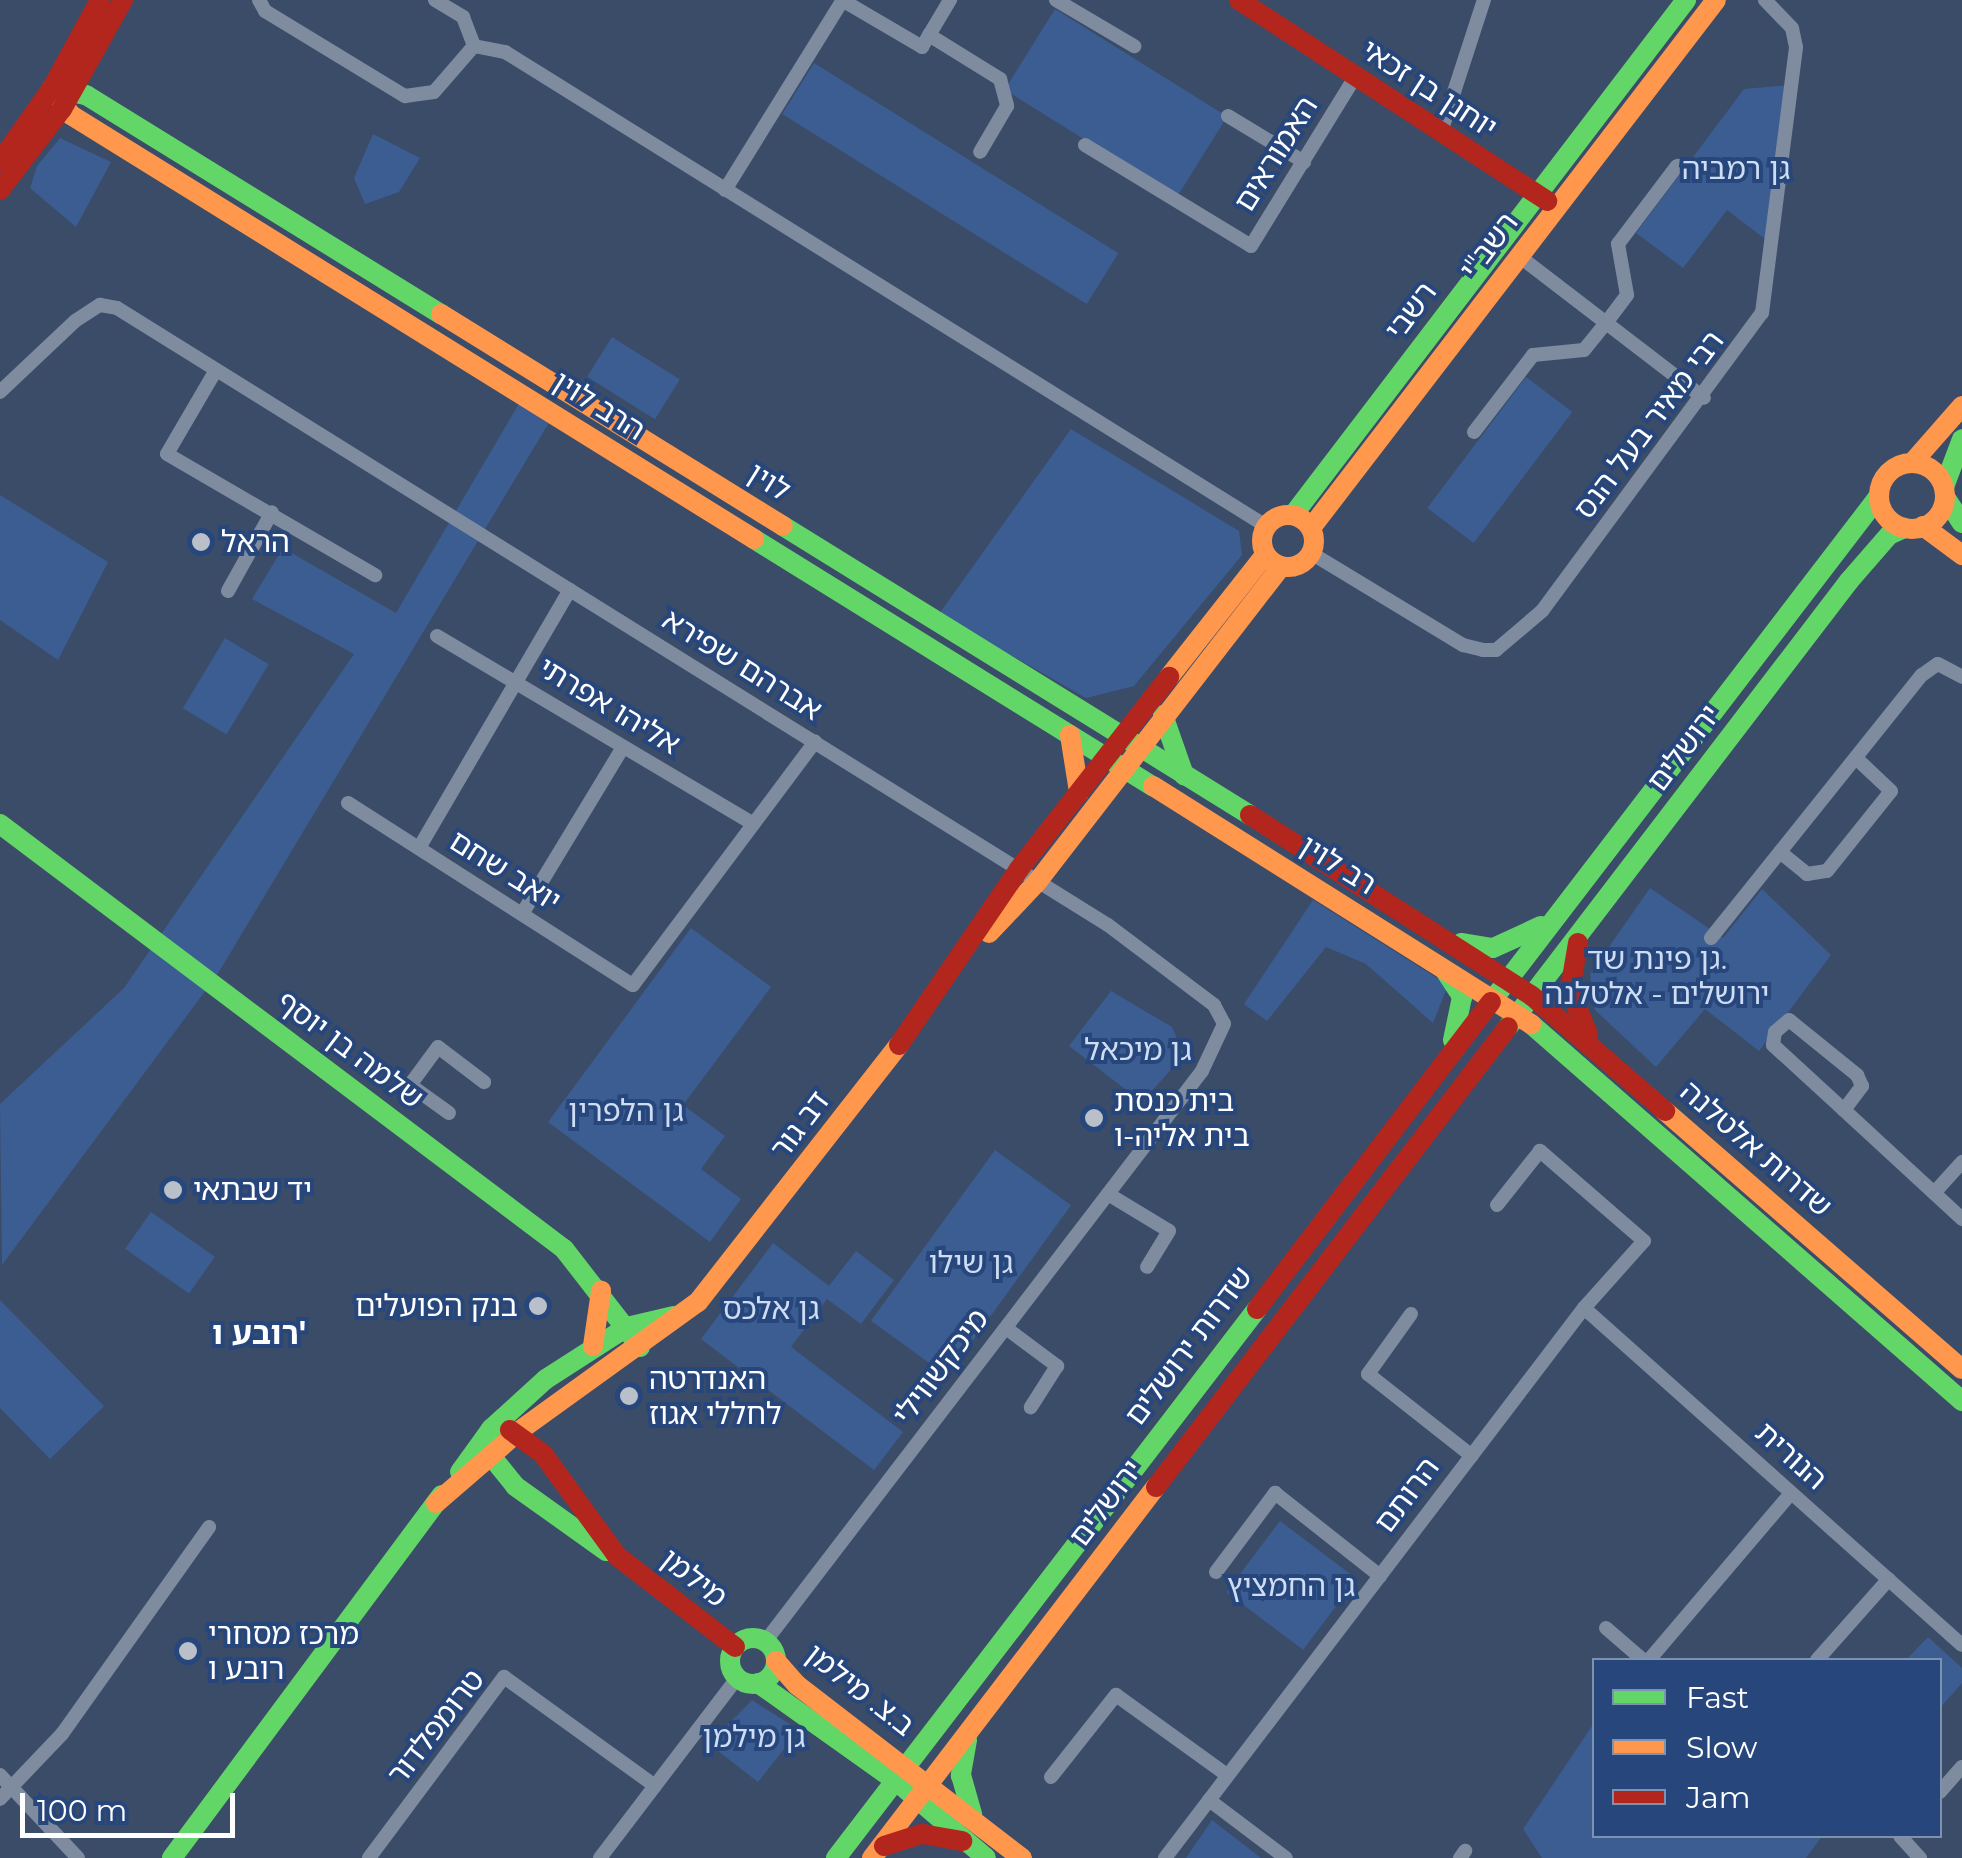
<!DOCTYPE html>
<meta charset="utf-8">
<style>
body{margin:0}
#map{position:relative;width:1962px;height:1858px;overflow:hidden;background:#3b4c68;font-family:Montserrat,"Noto Sans Hebrew",sans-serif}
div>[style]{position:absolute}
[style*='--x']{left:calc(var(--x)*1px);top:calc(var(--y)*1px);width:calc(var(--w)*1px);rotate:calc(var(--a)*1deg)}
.green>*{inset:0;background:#3b5d92;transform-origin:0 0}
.street>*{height:14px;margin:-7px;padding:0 7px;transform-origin:7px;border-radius:7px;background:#7f8c9f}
.fast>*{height:20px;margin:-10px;padding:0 10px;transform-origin:10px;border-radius:10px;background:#63d668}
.fast>.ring{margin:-10px;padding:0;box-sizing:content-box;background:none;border:20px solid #63d668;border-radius:50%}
.slow>*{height:20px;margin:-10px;padding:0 10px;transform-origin:10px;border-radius:10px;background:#ff974d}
.slow>.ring{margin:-10px;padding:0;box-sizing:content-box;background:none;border:20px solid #ff974d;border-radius:50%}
.jam>*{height:20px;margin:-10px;padding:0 10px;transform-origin:10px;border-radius:10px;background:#b3261e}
.dots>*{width:28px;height:28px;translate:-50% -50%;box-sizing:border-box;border:5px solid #27477c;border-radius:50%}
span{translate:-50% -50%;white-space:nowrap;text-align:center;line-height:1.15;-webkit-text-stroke:8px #27477c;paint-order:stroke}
.street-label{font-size:30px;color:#fff}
.park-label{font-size:30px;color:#ceddf4}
.poi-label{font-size:30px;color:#fff}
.left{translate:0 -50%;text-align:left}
.right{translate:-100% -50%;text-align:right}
.neighbourhood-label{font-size:32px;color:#fff;font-weight:700}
.legend{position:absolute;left:1592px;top:1658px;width:350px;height:180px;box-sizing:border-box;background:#27477c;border:2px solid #7d91b0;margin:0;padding:12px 18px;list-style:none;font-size:30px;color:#fff}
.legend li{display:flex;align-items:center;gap:20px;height:50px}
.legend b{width:50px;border:2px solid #7d91b0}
.scale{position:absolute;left:20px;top:1793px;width:215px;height:45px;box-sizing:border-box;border:5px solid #fff;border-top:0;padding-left:12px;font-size:30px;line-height:35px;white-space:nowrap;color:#fff;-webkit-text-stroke:8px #27477c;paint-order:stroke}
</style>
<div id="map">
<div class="green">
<div style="left:1055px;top:9px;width:203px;height:95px;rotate:32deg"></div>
<div style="left:814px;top:63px;width:359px;height:60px;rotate:32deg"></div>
<div style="clip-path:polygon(1788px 85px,1769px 242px,1727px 210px,1683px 268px,1636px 233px,1744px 89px)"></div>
<div style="clip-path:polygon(373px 134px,420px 158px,399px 192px,365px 204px,354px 178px)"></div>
<div style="clip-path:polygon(60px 138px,111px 162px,76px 227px,30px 188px,37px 166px)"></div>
<div style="left:612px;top:337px;width:80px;height:47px;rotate:32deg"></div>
<div style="left:1526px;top:377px;width:58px;height:164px;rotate:37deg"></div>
<div style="clip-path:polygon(520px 402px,550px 421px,217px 975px,2px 1265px,0 1104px,124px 988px,354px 654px,252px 599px,283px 548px,396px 613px)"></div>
<div style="clip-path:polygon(1071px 429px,1239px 531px,1242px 555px,1134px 686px,1086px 698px,939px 614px)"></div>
<div style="clip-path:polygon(0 495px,108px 562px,58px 660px,0 620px)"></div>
<div style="left:225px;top:638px;width:51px;height:82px;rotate:31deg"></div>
<div style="clip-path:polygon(1650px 888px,1723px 938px,1762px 889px,1831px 955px,1759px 1051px,1705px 1009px,1656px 1067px,1595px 1010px,1590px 974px)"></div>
<div style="clip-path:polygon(1313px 900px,1448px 985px,1433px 1023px,1366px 964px,1326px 947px,1267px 1021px,1244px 1004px)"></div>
<div style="clip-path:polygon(691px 928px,771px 987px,683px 1105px,725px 1136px,701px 1169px,741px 1199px,710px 1242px,548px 1122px)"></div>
<div style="clip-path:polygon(1111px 991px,1172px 1027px,1184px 1055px,1142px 1102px,1069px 1046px)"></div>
<div style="left:995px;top:1150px;width:94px;height:211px;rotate:36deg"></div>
<div style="left:151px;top:1212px;width:78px;height:45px;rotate:35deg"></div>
<div style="clip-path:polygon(773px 1243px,829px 1286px,856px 1251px,894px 1280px,861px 1324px,827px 1299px,791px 1347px,903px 1432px,874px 1470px,701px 1339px)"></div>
<div style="clip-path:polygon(0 1300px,104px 1406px,50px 1459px,0 1408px)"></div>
<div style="left:1280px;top:1521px;width:96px;height:89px;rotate:37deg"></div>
<div style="clip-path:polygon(1928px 1637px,1962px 1668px,1962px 1683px,1940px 1708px,1940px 1660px,1906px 1660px)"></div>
<div style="clip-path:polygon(752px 1700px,799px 1730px,758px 1782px,709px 1744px)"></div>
<div style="clip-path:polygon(1594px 1723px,1594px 1836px,1822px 1836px,1806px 1858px,1542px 1858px,1523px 1829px)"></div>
<div style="clip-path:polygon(1212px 1820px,1261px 1858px,1186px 1858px)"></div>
</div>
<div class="street">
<div style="--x:259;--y:0;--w:13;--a:61"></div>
<div style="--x:265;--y:11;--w:164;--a:31.3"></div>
<div style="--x:405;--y:96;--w:29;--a:-8"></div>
<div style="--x:434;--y:92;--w:61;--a:-49"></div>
<div style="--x:435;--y:0;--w:33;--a:31"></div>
<div style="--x:463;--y:17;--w:31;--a:69"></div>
<div style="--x:842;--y:0;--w:93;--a:30.4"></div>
<div style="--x:922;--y:47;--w:55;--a:-59.2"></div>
<div style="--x:1056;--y:0;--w:91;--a:30.5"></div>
<div style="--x:929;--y:35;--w:84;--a:31.8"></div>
<div style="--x:1000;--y:79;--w:28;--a:75"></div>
<div style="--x:1007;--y:106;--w:53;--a:120.4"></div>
<div style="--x:474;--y:46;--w:32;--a:11"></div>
<div style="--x:505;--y:52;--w:897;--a:31.92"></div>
<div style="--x:1228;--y:116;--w:89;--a:31.2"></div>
<div style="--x:1441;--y:132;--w:139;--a:-72"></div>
<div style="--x:1085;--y:145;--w:194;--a:31.3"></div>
<div style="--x:1251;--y:246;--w:198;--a:-58.4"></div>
<div style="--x:725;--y:190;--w:224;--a:-58.2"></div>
<div style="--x:1519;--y:256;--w:233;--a:37.5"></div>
<div style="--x:216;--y:370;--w:97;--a:120.3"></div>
<div style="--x:167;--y:454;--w:241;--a:30.2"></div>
<div style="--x:0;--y:392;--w:103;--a:-43.4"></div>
<div style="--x:75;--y:321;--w:30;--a:-33"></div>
<div style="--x:100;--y:305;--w:17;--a:10"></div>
<div style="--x:117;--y:308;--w:1167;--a:31.91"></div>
<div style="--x:1108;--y:925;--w:133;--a:37"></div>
<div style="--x:1214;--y:1005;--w:21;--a:62"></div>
<div style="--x:1224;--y:1024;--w:52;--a:115.1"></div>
<div style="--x:1202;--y:1071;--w:719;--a:127.43"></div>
<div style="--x:1474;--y:432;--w:97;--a:-52.5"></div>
<div style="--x:1533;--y:355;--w:51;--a:-5.6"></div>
<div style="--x:1584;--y:350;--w:35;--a:-51"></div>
<div style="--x:1606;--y:323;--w:35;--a:-53"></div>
<div style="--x:1627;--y:295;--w:52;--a:-100"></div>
<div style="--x:1618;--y:244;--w:98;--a:-52.9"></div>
<div style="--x:1311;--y:553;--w:178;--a:31.2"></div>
<div style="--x:1463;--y:645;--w:21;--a:14"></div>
<div style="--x:1483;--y:650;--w:13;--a:0"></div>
<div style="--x:1496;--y:650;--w:60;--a:-40.3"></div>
<div style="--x:1542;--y:611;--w:370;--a:-53.6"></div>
<div style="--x:1762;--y:313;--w:268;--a:-82.7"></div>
<div style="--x:1796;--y:47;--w:19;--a:-102"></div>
<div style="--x:1792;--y:28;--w:39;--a:-134"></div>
<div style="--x:228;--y:591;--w:90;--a:-60.9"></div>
<div style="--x:437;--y:636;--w:368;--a:30.7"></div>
<div style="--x:348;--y:803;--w:338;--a:32.6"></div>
<div style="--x:633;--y:985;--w:304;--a:-53.2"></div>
<div style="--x:419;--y:848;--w:299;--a:-59.7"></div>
<div style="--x:1780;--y:852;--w:35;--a:39"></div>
<div style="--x:1807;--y:874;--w:20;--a:-9"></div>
<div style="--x:1827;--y:871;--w:102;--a:-51.3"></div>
<div style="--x:1891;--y:791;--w:48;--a:-136.7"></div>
<div style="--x:522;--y:914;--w:195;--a:-58.8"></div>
<div style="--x:1711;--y:938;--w:337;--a:-51.3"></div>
<div style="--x:1922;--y:675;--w:19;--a:-35"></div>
<div style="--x:1938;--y:664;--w:27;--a:28"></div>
<div style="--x:1844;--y:1110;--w:30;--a:-53"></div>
<div style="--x:1862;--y:1086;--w:12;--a:-114"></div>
<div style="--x:1857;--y:1075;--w:87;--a:-141"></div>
<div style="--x:1789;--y:1020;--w:18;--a:139"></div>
<div style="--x:1775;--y:1032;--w:13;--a:99"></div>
<div style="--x:1773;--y:1045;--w:96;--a:42.5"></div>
<div style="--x:1844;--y:1110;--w:161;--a:42.7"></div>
<div style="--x:449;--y:1113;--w:48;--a:-144.3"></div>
<div style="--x:410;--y:1085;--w:47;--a:-53.6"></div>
<div style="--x:438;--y:1047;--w:58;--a:37.3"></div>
<div style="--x:1934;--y:1193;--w:42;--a:-47.9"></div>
<div style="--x:1108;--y:1194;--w:71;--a:31.2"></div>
<div style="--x:1169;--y:1231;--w:42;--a:121.4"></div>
<div style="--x:1584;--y:1308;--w:506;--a:41.72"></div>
<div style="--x:1411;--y:1314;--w:74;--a:125.6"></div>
<div style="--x:1368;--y:1374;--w:132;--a:38.3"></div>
<div style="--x:1006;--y:1328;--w:64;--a:36.7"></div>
<div style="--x:1057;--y:1366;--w:49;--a:122.4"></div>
<div style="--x:1216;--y:1572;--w:99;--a:-53.2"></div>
<div style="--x:1275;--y:1493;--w:134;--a:38.3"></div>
<div style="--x:1606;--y:1628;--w:49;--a:40.9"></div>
<div style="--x:1649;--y:1660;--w:219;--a:-49.6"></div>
<div style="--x:1817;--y:1660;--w:108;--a:-48.4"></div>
<div style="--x:0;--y:1775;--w:114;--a:46.8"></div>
<div style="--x:1051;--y:1777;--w:105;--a:-51.6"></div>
<div style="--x:1116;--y:1695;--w:137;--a:35.8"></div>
<div style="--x:1940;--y:1792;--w:33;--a:-49"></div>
<div style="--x:0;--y:1799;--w:90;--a:-46.4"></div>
<div style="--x:62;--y:1734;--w:254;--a:-54.6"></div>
<div style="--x:1209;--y:1800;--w:96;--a:37"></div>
<div style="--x:1900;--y:1836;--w:30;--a:48"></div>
<div style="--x:369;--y:1858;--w:226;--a:-53.3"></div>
<div style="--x:504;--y:1677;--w:186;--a:35.8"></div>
<div style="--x:600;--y:1858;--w:226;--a:-52.7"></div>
<div style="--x:1165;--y:1858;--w:691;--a:-52.7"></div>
<div style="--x:1584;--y:1308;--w:90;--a:-48.2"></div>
<div style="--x:1644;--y:1241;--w:138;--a:-139.1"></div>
<div style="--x:1540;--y:1151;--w:69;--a:128.5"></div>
<div style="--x:1460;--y:1858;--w:9;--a:-54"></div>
</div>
<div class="fast">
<div style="--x:52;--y:88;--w:35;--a:12"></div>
<div style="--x:86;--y:95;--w:417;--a:31.7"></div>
<div style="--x:1944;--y:487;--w:51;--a:-69.4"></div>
<div style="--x:1945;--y:497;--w:31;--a:57"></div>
<div style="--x:1293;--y:515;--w:648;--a:-52.65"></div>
<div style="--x:783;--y:526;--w:549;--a:31.75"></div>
<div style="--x:754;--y:539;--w:469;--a:31.8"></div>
<div style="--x:1163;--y:715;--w:64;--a:70.7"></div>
<div style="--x:0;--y:824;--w:706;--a:37"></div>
<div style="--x:564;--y:1249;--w:124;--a:52.2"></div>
<div style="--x:1461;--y:943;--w:32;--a:9"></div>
<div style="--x:1493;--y:948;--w:53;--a:-24.6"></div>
<div style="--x:1446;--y:972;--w:30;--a:57"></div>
<div style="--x:1462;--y:997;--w:44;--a:101.8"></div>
<div style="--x:1491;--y:1002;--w:638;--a:-52.52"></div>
<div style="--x:1531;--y:1024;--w:573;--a:41.18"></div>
<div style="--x:1508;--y:1027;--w:561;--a:-52.6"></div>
<div style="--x:1849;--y:581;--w:61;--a:-49"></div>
<div style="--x:1889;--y:535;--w:17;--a:-25"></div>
<div style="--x:491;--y:1446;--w:10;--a:90"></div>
<div style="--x:491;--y:1456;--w:38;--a:51"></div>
<div style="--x:515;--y:1486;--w:112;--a:35.5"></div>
<div style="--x:460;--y:1472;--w:53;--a:-54.2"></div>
<div style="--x:491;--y:1429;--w:74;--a:-42.3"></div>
<div style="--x:546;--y:1379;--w:96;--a:-32.7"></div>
<div style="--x:627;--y:1327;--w:47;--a:-13.4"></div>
<div class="ring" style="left:730px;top:1638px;width:26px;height:26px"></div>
<div style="--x:758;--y:1683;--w:169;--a:35.4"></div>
<div style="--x:896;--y:1781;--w:118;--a:40.5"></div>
<div style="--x:967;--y:1740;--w:36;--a:100"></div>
<div style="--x:961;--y:1775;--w:41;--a:74.2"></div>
<div style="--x:172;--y:1858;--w:452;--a:-53.4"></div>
<div style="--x:836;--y:1858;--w:692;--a:-52.52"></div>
</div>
<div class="slow">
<div style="--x:52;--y:88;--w:33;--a:55"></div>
<div style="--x:71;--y:115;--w:804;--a:31.83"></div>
<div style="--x:441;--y:314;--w:402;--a:31.8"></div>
<div style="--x:1912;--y:463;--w:76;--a:-48.7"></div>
<div class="ring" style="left:1879px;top:463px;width:46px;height:46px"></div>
<div class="ring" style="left:1262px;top:515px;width:32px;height:32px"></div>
<div style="--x:1923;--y:526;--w:49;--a:36.6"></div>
<div style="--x:1311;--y:528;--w:665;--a:-52.51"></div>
<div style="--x:1169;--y:677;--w:155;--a:-51.8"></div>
<div style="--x:1070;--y:735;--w:58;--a:81"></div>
<div style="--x:1153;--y:786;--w:447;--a:32.2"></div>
<div style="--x:989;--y:933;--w:71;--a:-46.7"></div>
<div style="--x:1038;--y:881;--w:397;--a:-52.3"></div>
<div style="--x:1665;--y:1111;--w:393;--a:41"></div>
<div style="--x:593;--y:1346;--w:56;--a:-81.7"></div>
<div style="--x:436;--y:1503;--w:110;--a:-40.9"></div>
<div style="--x:519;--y:1431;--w:221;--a:-35.8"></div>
<div style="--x:698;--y:1302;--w:326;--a:-52"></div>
<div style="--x:776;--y:1661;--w:32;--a:49"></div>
<div style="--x:797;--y:1685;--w:284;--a:37.6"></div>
<div style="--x:872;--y:1858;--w:467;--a:-52.6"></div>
</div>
<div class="jam">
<div style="--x:1239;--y:0;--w:368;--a:33.1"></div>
<div style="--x:0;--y:162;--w:90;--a:-54.9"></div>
<div style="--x:52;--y:88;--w:100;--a:-61.4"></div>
<div style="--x:0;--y:190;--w:102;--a:-52.6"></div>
<div style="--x:62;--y:109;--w:125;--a:-60.8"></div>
<div style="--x:1250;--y:815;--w:335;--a:32.7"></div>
<div style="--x:1532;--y:996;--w:176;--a:40.8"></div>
<div style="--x:1578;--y:943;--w:48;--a:99.7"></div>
<div style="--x:1570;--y:990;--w:48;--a:67.8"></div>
<div style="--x:899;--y:1045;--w:213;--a:-55.7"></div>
<div style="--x:1019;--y:869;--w:244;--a:-52"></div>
<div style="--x:1257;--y:1309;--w:386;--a:-52.7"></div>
<div style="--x:510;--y:1430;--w:41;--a:36"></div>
<div style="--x:543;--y:1454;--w:126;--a:54"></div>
<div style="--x:617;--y:1556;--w:149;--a:37.6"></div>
<div style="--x:1156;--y:1487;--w:579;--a:-52.58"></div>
<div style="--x:884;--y:1846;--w:40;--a:-18"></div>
<div style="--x:922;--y:1834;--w:41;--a:9.9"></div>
</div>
<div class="dots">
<div style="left:201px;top:542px;background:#bac0ca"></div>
<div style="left:1094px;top:1118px;background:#bac0ca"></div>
<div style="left:173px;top:1190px;background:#bac0ca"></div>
<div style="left:538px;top:1306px;background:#bac0ca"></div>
<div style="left:629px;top:1396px;background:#bac0ca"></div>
<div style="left:188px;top:1651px;background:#bac0ca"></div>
</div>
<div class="street-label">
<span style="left:1429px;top:89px;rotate:33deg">יוחנן בן זכאי</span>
<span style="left:1276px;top:154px;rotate:-58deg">האמוראים</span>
<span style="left:1489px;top:246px;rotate:-53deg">רשב"י</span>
<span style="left:1411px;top:311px;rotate:-53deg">רשבי</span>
<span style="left:599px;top:406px;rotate:32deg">הרב לוין</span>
<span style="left:1649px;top:425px;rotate:-53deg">רבי מאיר בעל הנס</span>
<span style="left:769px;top:482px;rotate:32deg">לוין</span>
<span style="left:742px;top:665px;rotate:32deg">אברהם שפירא</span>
<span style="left:609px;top:706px;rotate:31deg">אליהו אפרתי</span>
<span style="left:1684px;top:748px;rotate:-53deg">ירושלים</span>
<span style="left:1338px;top:865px;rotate:32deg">רב לוין</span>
<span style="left:505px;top:871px;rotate:32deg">יואב שחם</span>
<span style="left:350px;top:1050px;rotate:37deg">שלמה בן יוסף</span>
<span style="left:800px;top:1125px;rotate:-53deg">דב גור</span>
<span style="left:1756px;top:1149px;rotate:41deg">שדרות אלטלנה</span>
<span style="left:1189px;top:1346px;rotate:-53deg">שדרות ירושלים</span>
<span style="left:941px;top:1367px;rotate:-53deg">מיכקשווילי</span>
<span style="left:1791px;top:1456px;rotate:42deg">הנורית</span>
<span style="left:1407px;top:1495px;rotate:-53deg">הרותם</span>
<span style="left:1106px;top:1503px;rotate:-53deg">ירושלים</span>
<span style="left:694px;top:1578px;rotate:38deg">מילמן</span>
<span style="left:860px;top:1690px;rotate:38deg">ב.צ. מילמן</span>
<span style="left:436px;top:1727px;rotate:-52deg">טרומפלדור</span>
</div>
<div class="park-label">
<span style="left:1736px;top:169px">גן רמביה</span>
<span style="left:1657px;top:976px">גן פינת שד.<br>ירושלים - אלטלנה</span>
<span style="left:1138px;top:1050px">גן מיכאל</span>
<span style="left:626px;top:1111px">גן הלפרין</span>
<span style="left:971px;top:1263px">גן שילו</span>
<span style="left:771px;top:1309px">גן אלכס</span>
<span style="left:1291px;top:1586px">גן החמציץ</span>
<span style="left:754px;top:1737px">גן מילמן</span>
</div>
<div class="poi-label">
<span class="left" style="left:221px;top:542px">הראל</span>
<span class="left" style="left:1114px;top:1118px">בית כנסת<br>בית אליה-ו</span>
<span class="left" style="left:193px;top:1190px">יד שבתאי</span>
<span class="right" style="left:518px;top:1306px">בנק הפועלים</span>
<span class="left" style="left:649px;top:1396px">האנדרטה<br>לחללי אגוז</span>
<span class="left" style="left:208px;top:1651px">מרכז מסחרי<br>רובע ו</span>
</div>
<div class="neighbourhood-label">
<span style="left:259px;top:1333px">רובע ו'</span>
</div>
<ul class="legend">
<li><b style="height:12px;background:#63d668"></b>Fast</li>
<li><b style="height:12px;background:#ff974d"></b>Slow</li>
<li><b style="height:12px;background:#b3261e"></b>Jam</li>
</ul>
<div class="scale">100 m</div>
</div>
